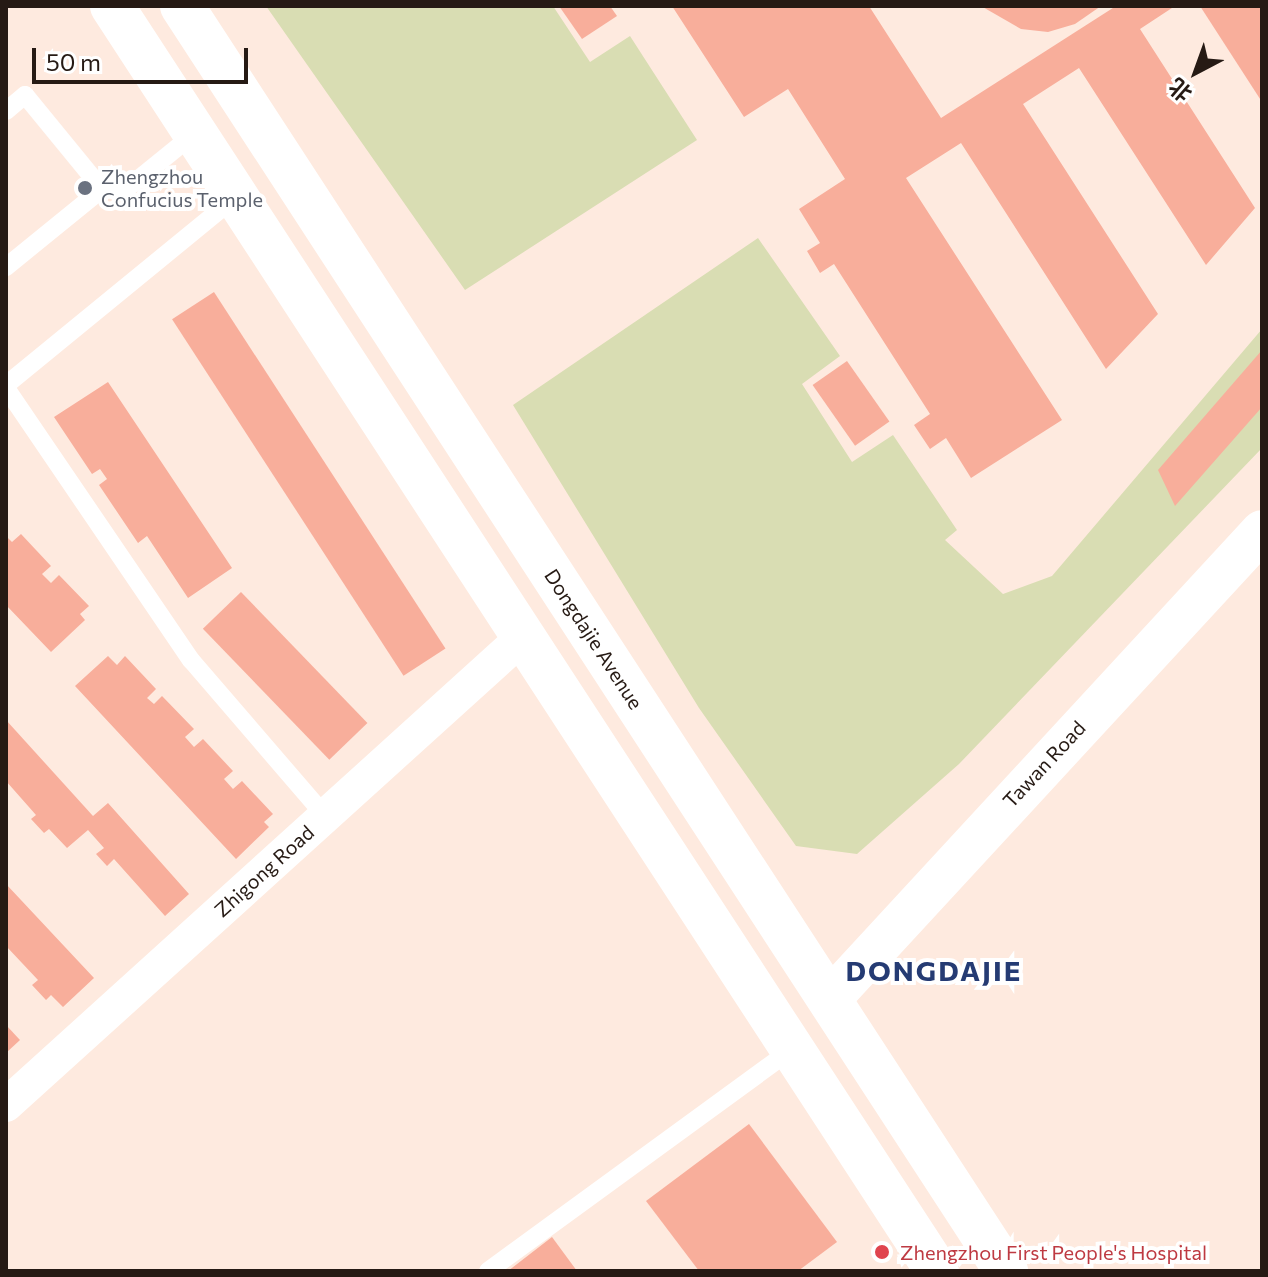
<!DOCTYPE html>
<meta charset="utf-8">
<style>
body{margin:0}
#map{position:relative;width:1268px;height:1277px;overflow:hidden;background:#feeadf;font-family:Commissioner,"Noto Sans SC",sans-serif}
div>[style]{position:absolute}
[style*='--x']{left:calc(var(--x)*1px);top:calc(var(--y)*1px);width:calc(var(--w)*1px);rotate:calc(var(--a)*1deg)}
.green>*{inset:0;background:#d9ddb3}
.building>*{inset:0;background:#f8ae9b;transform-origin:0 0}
.service>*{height:18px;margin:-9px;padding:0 9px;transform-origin:9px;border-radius:9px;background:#fff}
.minor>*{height:34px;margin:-17px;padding:0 17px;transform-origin:17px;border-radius:17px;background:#fff}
.tertiary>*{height:42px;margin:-21px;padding:0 21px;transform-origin:21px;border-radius:21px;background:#fff}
.primary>*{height:44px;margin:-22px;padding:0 22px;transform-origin:22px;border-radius:22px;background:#fff}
.dots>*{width:22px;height:22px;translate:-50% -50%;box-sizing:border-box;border:4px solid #fff;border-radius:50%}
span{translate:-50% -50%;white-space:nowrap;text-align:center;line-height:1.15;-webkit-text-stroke:8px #fff;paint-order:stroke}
.worship-label{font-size:20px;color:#5b616d}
.left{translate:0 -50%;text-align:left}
.street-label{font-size:20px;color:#261a14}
.health-label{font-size:20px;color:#be3a42}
.district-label{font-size:28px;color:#253b73;font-weight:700;letter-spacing:2px}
.frame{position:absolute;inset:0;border:8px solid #261a14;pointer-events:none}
.north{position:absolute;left:1156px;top:32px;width:80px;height:80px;-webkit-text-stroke:6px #fff;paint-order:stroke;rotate:221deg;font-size:22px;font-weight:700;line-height:32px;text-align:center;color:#261a14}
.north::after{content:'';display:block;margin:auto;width:28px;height:36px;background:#261a14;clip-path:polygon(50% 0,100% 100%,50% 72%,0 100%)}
.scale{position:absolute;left:32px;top:48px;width:216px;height:36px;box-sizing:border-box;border:4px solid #261a14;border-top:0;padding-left:10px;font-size:24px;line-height:28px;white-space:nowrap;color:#261a14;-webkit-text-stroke:6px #fff;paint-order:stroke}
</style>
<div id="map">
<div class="green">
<div style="clip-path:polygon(266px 6px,553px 6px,590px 62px,630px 36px,697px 140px,465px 290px)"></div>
<div style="clip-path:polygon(758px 238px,840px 356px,802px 384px,852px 462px,893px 435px,957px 530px,945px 540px,1003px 594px,1052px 576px,1262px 329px,1262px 448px,959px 764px,857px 854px,796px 846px,699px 708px,513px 405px)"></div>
</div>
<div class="building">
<div style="clip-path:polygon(559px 6px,610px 6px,617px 16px,582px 39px)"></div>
<div style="clip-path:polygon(672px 6px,869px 6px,941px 118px,1116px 6px,1175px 6px,1140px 29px,1255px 208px,1206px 265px,1079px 68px,1023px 104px,1158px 314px,1106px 369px,961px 143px,906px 178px,1062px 420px,971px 478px,946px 438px,930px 449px,914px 425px,930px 414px,834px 264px,820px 273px,807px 251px,820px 243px,799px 209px,845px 179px,788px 89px,744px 117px)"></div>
<div style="clip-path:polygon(981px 6px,1101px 6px,1075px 24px,1048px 32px,1021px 29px)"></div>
<div style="clip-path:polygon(1200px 6px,1262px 6px,1262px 102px)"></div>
<div style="left:214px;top:292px;width:425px;height:50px;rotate:57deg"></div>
<div style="clip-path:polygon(1262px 350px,1262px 407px,1175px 506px,1158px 470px)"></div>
<div style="left:847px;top:361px;width:74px;height:42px;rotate:55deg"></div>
<div style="clip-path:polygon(108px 382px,232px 568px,188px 598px,147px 536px,138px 543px,99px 485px,107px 479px,100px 469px,92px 474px,54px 417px)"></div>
<div style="clip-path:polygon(21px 534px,51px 566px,42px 574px,51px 583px,59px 575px,89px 606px,80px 614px,85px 620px,51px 652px,6px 605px,6px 536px,12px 542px)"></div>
<div style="left:241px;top:592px;width:182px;height:53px;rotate:46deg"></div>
<div style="clip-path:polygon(108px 656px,117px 665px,125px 656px,156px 689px,147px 698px,154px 704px,162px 696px,194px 729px,185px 737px,194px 747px,203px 739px,233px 771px,224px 779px,233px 789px,242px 781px,273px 814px,264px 822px,269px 827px,236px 859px,75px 686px)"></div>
<div style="clip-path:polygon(6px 720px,93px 816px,108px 803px,189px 894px,165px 916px,114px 859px,107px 866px,96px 854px,104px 848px,88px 830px,67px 848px,49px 829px,44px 833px,31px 819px,36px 815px,6px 781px)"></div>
<div style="clip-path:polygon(6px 884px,94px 978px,63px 1007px,51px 995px,46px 1000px,32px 985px,38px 980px,6px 946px)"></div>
<div style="clip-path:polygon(6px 1025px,20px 1040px,6px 1053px)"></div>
<div style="clip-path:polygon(749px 1124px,837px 1242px,798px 1271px,699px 1271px,646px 1201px)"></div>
<div style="clip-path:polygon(552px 1237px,577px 1271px,508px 1271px)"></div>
</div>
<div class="service">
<div style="--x:6;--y:111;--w:25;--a:-40"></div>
<div style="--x:25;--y:95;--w:122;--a:50.7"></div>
<div style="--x:102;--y:189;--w:124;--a:140.9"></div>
<div style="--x:102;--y:189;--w:23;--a:2"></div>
<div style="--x:125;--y:190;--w:89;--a:-39.1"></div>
<div style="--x:6;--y:385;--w:297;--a:-39.3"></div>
<div style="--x:6;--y:388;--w:329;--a:55.8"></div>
<div style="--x:191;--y:660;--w:206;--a:49.3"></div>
<div style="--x:488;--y:1271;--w:376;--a:-36.1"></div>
</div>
<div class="minor">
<div style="--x:6;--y:1105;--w:697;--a:-42.15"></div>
</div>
<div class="tertiary">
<div style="--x:829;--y:1000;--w:638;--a:-47.29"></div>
</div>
<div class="primary">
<div style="--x:112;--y:6;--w:1510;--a:56.89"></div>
<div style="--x:182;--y:6;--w:1510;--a:56.92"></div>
</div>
<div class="dots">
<div style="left:85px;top:188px;background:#6b7280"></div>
<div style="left:882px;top:1252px;background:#e0444e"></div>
</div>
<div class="worship-label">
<span class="left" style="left:101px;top:188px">Zhengzhou<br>Confucius Temple</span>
</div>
<div class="street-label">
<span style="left:594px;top:639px;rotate:57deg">Dongdajie Avenue</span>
<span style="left:1044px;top:764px;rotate:-47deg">Tawan Road</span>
<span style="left:264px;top:871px;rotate:-42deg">Zhigong Road</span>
</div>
<div class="health-label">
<span class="left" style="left:900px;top:1252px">Zhengzhou First People's Hospital</span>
</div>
<div class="district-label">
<span style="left:934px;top:970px">DONGDAJIE</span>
</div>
<div class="frame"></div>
<div class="north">北</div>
<div class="scale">50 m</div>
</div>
